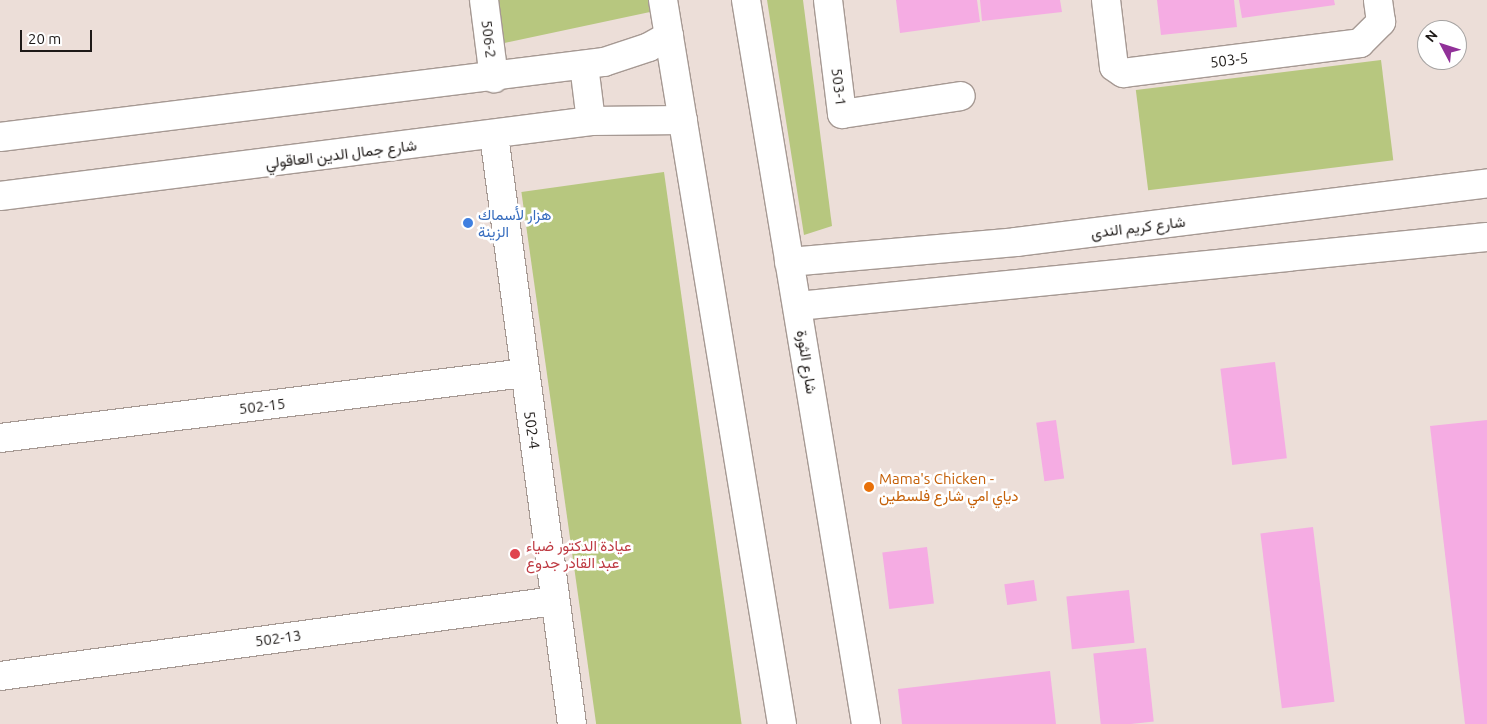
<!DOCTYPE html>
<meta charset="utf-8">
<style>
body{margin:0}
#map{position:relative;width:1487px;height:724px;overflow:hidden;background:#ecded8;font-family:Ubuntu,Vazirmatn,sans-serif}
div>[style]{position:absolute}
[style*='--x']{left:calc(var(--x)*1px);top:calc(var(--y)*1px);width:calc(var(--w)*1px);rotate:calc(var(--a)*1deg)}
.green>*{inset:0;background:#b7c77f;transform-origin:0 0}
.building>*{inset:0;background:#f5ace3;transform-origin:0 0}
.roads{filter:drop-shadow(1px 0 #a69993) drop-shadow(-1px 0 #a69993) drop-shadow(0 1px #a69993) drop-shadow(0 -1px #a69993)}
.minor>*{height:28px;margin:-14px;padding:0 14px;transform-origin:14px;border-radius:14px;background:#fff}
.major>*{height:28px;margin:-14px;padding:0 14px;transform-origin:14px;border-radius:14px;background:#fff}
.dots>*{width:14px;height:14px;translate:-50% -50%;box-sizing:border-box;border:2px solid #fff;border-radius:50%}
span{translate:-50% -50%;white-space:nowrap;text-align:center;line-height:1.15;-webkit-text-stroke:5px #fff;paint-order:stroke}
.street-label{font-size:15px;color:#1d1917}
.shop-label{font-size:15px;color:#366cbe}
.left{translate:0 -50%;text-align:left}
.food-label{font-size:15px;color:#c56008}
.health-label{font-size:15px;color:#be3a42}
.north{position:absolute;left:1417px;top:20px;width:50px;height:50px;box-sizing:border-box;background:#fff;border:1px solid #a5a3a2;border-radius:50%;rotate:310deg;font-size:14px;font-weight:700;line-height:20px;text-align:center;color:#1d1917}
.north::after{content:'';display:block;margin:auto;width:18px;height:22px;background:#913199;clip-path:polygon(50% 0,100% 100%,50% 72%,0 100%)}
.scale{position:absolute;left:20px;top:30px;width:72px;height:22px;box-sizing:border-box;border:2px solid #1d1917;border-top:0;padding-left:6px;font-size:15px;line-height:18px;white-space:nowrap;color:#1d1917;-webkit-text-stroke:4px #fff;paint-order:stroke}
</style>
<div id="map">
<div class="green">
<div style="clip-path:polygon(496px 0,648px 0,650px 12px,500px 44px)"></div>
<div style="clip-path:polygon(767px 0,803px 0,832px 226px,804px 235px)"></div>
<div style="left:1381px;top:60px;width:101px;height:247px;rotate:83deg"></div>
<div style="left:664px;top:172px;width:558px;height:144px;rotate:82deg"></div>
</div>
<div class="building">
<div style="clip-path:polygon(896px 0,977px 0,980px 22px,900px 33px)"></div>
<div style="clip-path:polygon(980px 0,1060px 0,1062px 12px,982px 21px)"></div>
<div style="clip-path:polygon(1157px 0,1234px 0,1237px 27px,1161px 35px)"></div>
<div style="clip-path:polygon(1239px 0,1334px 0,1335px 5px,1242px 18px)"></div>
<div style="left:1275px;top:362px;width:97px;height:55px;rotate:83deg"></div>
<div style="left:1056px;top:420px;width:59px;height:20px;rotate:82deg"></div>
<div style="clip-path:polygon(1487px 420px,1487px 724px,1465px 724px,1430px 426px)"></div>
<div style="left:1313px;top:527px;width:176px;height:53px;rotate:83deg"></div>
<div style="left:927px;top:547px;width:57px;height:45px;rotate:83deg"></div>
<div style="left:1034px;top:580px;width:21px;height:30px;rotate:82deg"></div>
<div style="left:1129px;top:590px;width:53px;height:63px;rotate:84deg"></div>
<div style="left:1146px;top:648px;width:74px;height:53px;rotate:84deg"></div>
<div style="clip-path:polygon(1050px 671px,1056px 724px,902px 724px,898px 689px)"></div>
</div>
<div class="roads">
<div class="minor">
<div style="--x:484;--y:0;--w:79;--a:82.7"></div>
<div style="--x:828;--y:0;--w:115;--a:83"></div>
<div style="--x:842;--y:114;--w:120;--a:-8.6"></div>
<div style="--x:1106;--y:0;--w:67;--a:83.2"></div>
<div style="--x:1114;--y:67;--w:11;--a:34"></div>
<div style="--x:1123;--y:73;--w:239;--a:-7.2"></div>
<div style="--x:1360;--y:43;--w:30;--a:-45"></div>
<div style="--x:1381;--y:22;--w:22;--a:-98"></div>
<div style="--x:584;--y:65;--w:56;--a:82.9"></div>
<div style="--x:494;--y:135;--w:594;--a:82.46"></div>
<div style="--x:0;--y:137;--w:609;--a:-7.08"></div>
<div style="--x:604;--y:62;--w:47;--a:-18.4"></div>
<div style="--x:649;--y:47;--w:23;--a:-29"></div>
<div style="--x:0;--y:196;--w:596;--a:-7.23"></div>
<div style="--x:591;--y:121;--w:92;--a:-0.6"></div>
<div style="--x:789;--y:262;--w:228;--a:-5"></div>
<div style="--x:1016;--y:242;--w:475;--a:-7.1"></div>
<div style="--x:798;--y:306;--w:692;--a:-5.72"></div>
<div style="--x:0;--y:438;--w:529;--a:-7.06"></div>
<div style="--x:0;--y:676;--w:560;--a:-7.7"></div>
</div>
<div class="major">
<div style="--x:663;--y:0;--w:734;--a:80.67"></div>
<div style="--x:746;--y:0;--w:734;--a:80.59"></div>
</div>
</div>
<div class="dots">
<div style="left:468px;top:223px;background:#3f7fe0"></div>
<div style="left:869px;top:487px;background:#e8710a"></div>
<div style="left:515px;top:554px;background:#e0444e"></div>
</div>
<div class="street-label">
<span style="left:489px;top:39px;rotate:83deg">506-2</span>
<span style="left:1229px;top:60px;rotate:-7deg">503-5</span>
<span style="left:839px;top:87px;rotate:83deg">503-1</span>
<span style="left:341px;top:154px;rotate:-7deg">شارع جمال الدين العاقولي</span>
<span style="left:1138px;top:227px;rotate:-7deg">شارع كريم الندى</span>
<span style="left:807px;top:362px;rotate:81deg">شارع الثورة</span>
<span style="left:262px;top:406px;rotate:-7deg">502-15</span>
<span style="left:532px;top:430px;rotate:82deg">502-4</span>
<span style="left:278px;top:638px;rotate:-8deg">502-13</span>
</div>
<div class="shop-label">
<span class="left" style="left:478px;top:223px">هزار لأسماك<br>الزينة</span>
</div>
<div class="food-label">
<span class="left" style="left:879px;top:487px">Mama's Chicken -<br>دياي امي شارع فلسطين</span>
</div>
<div class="health-label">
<span class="left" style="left:526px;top:554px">عيادة الدكتور ضياء<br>عبد القادر جدوع</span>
</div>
<div class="north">N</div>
<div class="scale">20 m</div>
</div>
